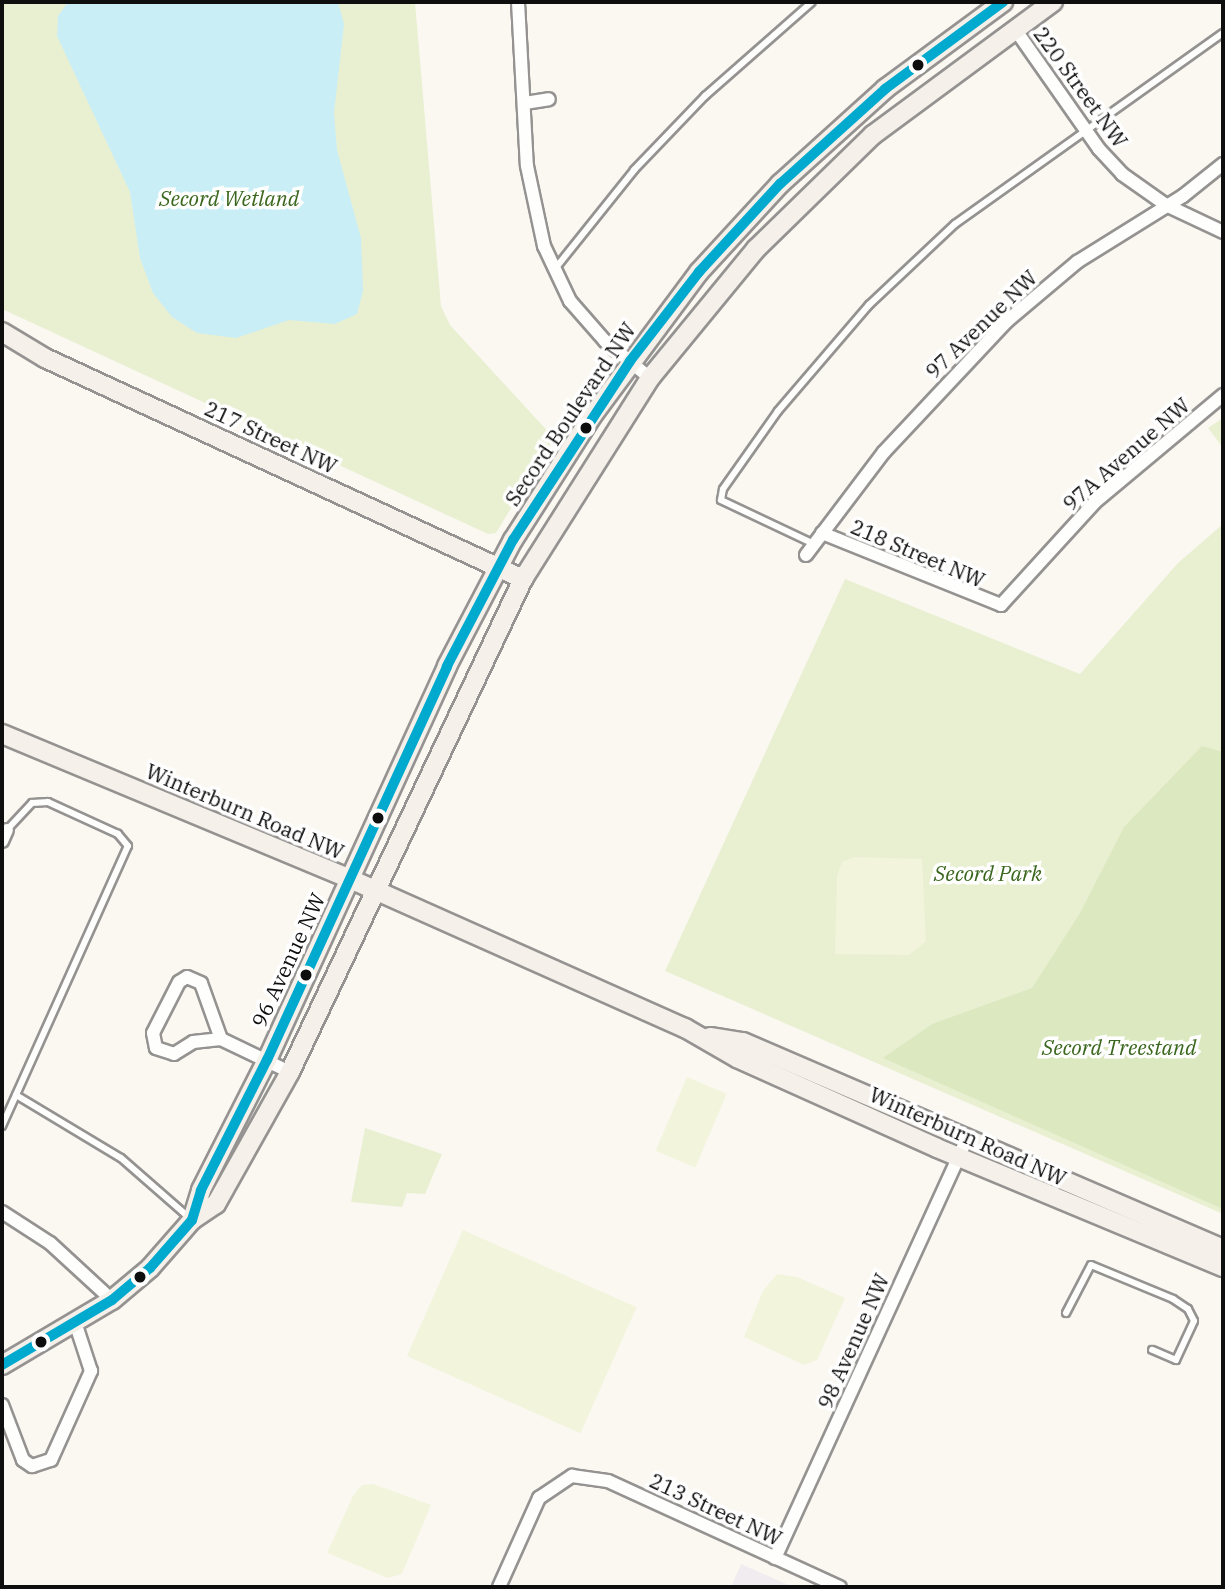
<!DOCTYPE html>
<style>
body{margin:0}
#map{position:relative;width:1225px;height:1589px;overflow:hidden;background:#fbf8f2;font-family:"IBM Plex Serif",serif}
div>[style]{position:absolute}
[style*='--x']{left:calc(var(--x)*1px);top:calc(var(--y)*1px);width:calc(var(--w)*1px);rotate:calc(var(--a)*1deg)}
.industrial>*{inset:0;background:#f1ecef}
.green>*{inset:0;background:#e9f0d2}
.forest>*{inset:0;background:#dce8c0}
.pitch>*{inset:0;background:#f2f4dc;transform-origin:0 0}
.water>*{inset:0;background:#c9eef6}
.roads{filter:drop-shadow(2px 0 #959391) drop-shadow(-2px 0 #959391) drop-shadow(0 2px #959391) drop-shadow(0 -2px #959391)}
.lane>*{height:6px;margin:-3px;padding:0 3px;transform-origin:3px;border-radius:3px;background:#fefefd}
.street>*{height:12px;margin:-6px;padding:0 6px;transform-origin:6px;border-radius:6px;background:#fefefd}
.secondary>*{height:18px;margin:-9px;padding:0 9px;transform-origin:9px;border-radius:9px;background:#f5f1ea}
.bus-1>*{height:10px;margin:-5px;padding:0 5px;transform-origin:5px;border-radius:5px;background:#00a9ce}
.dots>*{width:19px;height:19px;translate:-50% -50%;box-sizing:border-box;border:4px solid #fff;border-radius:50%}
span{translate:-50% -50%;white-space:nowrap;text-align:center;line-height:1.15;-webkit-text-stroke:7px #fff;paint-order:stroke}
.street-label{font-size:21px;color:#0e0e0e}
.park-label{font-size:21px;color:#3a661d;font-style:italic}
.frame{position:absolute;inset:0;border:4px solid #0e0e0e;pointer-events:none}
</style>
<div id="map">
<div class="industrial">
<div style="clip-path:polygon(741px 1564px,793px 1587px,731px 1587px)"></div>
</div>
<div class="green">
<div style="clip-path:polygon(2px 2px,415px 2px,441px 306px,450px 325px,554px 438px,496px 533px,488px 534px,2px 309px)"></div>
<div style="clip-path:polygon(1223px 418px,1223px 448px,1208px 428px)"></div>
<div style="clip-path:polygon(1223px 524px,1223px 1214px,665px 971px,845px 579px,1080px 674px,1178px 563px)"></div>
<div style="clip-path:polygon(365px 1128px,442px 1154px,425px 1194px,407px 1193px,402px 1207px,351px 1202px)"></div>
</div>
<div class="forest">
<div style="clip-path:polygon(1202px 746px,1223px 752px,1223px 1209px,883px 1058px,932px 1024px,1032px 988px,1080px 913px,1124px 827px)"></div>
</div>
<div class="pitch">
<div style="clip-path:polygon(855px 857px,922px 859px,926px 941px,909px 955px,835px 954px,837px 876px,842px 862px)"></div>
<div style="left:687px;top:1077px;width:43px;height:80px;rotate:23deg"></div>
<div style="left:463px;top:1230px;width:190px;height:138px;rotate:24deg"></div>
<div style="clip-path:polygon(777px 1274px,797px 1277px,845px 1298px,817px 1360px,804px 1365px,744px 1337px,763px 1291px)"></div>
<div style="clip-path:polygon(373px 1484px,431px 1505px,402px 1574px,388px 1578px,327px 1553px,353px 1496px,362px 1485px)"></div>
</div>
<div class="water">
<div style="clip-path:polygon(68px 2px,338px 2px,344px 24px,334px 113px,337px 150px,361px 238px,363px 291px,357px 314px,335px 324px,289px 320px,236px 338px,197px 333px,172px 317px,153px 293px,140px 258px,130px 192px,57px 36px,58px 16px)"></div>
</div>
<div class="roads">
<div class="lane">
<div style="--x:554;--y:270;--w:128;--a:-51.3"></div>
<div style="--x:634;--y:170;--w:103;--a:-46.2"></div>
<div style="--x:705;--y:96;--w:142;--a:-41.3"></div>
<div style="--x:814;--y:544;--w:103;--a:-154.7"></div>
<div style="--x:721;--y:500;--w:11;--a:-80"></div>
<div style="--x:723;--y:489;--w:95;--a:-54.8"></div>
<div style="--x:778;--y:411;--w:140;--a:-49.4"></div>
<div style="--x:869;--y:305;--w:118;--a:-43.3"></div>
<div style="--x:955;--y:224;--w:329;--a:-35.5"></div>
<div style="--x:16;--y:1095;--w:122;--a:31"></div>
<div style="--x:121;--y:1158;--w:93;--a:41.1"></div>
<div style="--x:2;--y:1126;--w:307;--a:-65.8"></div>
<div style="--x:128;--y:846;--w:16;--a:-130"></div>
<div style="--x:118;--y:834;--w:77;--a:-155.4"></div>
<div style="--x:48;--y:802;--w:16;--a:176"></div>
<div style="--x:32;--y:803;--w:37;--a:133"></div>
<div style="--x:1066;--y:1313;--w:54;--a:-62.5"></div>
<div style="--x:1091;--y:1265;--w:89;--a:22.5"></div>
<div style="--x:1173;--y:1299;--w:18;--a:34"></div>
<div style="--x:1188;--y:1309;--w:13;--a:63"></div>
<div style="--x:1194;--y:1321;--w:43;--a:114.8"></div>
<div style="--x:1176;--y:1360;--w:26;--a:-157"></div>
</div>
<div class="street">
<div style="--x:518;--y:2;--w:164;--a:86.9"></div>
<div style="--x:527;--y:166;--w:82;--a:78"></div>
<div style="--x:544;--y:246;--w:61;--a:64.7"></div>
<div style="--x:570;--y:301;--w:53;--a:48.8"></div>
<div style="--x:605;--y:341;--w:58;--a:39.4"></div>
<div style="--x:1015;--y:29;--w:146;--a:55"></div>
<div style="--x:1099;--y:149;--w:34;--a:47"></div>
<div style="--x:1122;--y:174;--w:54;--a:35.2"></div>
<div style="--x:1166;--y:205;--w:63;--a:25.3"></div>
<div style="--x:525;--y:103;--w:24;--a:-9"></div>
<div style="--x:822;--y:533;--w:193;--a:21.9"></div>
<div style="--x:1001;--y:605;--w:139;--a:-47.6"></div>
<div style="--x:1095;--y:502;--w:167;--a:-39.9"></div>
<div style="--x:806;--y:555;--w:129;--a:-52.9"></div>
<div style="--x:884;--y:452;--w:180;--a:-46.8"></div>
<div style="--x:1007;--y:321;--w:92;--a:-40.1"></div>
<div style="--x:1077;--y:262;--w:125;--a:-31.9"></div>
<div style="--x:1183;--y:196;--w:51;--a:-38.7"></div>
<div style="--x:2;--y:841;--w:12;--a:-66"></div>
<div style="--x:221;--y:1039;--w:59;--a:-109.7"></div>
<div style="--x:201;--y:983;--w:15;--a:-157"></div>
<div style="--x:187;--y:977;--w:9;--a:148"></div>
<div style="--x:179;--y:982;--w:57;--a:117"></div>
<div style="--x:153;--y:1033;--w:15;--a:79"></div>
<div style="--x:156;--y:1048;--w:19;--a:18"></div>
<div style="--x:174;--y:1054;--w:22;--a:-32"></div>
<div style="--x:193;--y:1042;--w:28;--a:-6"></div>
<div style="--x:221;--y:1039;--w:76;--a:25.6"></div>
<div style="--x:2;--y:1212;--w:57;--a:32.9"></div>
<div style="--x:50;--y:1243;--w:84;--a:42.6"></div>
<div style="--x:2;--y:1405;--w:59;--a:69.1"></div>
<div style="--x:23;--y:1460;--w:11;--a:34"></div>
<div style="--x:32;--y:1466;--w:20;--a:-18"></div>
<div style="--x:51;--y:1460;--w:98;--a:-65.8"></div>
<div style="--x:91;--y:1371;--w:48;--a:-108.1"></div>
<div style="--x:775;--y:1558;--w:460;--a:-65.4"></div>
<div style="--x:499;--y:1587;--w:98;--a:-65.8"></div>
<div style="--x:539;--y:1498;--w:40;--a:-34"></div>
<div style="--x:572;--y:1476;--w:36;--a:8"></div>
<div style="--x:608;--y:1481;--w:255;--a:24.6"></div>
</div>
<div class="secondary">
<div style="--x:2;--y:332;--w:50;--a:31.2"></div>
<div style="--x:45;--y:358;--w:527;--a:24.81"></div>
<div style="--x:2;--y:734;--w:377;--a:22.6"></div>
<div style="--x:350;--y:879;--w:367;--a:24"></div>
<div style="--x:685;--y:1028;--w:60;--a:30"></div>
<div style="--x:737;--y:1058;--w:219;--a:24.2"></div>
<div style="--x:937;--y:1148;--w:310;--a:22.6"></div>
<div style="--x:710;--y:1037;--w:33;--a:9"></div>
<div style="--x:743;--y:1042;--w:523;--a:23.33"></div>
<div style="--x:192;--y:1220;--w:31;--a:-73"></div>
<div style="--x:201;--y:1190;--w:146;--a:-63.1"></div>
<div style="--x:267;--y:1060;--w:433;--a:-65.4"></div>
<div style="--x:447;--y:666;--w:142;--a:-62.4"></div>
<div style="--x:513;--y:540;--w:147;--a:-57.5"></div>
<div style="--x:592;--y:416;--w:179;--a:-53.4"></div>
<div style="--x:699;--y:272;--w:120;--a:-47.4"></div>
<div style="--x:780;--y:184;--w:142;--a:-42.1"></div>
<div style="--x:885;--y:89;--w:147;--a:-36.4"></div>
<div style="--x:2;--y:1365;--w:128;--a:-30.6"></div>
<div style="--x:112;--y:1300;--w:50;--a:-40.1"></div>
<div style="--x:150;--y:1268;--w:64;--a:-48.8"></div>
<div style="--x:192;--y:1220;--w:29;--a:-34"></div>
<div style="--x:216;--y:1204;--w:151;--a:-60.7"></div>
<div style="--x:290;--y:1072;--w:545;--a:-64.7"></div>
<div style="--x:523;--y:579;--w:238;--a:-57.7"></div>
<div style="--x:650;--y:378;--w:167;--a:-50.6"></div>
<div style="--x:756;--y:249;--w:163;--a:-44.3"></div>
<div style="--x:873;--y:135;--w:224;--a:-36.5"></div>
</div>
</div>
<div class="bus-1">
<div style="--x:2;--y:1365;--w:128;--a:-30.6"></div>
<div style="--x:112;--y:1300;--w:50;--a:-40.1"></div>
<div style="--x:150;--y:1268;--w:64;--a:-48.8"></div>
<div style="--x:192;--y:1220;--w:31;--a:-73"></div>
<div style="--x:201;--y:1190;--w:146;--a:-63.1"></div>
<div style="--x:267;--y:1060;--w:433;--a:-65.4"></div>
<div style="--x:447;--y:666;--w:142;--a:-62.4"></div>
<div style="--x:513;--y:540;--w:214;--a:-56.8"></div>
<div style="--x:630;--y:361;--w:113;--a:-52.2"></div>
<div style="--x:699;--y:272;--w:120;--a:-47.4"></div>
<div style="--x:780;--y:184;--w:142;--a:-42.1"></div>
<div style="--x:885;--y:89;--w:147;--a:-36.4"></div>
</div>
<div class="dots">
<div style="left:918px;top:65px;background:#0e0e0e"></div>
<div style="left:586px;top:428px;background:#0e0e0e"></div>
<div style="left:378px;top:818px;background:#0e0e0e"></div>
<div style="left:306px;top:975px;background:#0e0e0e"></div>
<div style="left:140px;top:1277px;background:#0e0e0e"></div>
<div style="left:41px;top:1342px;background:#0e0e0e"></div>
</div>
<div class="street-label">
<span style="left:1081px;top:87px;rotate:54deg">220 Street NW</span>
<span style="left:981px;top:324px;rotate:-44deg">97 Avenue NW</span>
<span style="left:570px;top:414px;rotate:-56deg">Secord Boulevard NW</span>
<span style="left:271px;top:437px;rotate:25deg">217 Street NW</span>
<span style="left:1126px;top:454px;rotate:-41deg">97A Avenue NW</span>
<span style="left:918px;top:553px;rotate:23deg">218 Street NW</span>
<span style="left:245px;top:811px;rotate:23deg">Winterburn Road NW</span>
<span style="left:288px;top:960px;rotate:-65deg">96 Avenue NW</span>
<span style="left:968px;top:1136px;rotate:24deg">Winterburn Road NW</span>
<span style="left:853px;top:1341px;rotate:-66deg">98 Avenue NW</span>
<span style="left:716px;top:1509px;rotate:25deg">213 Street NW</span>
</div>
<div class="park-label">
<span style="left:229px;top:198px">Secord Wetland</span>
<span style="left:988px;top:873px">Secord Park</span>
<span style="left:1119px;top:1047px">Secord Treestand</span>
</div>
<div class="frame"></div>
</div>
